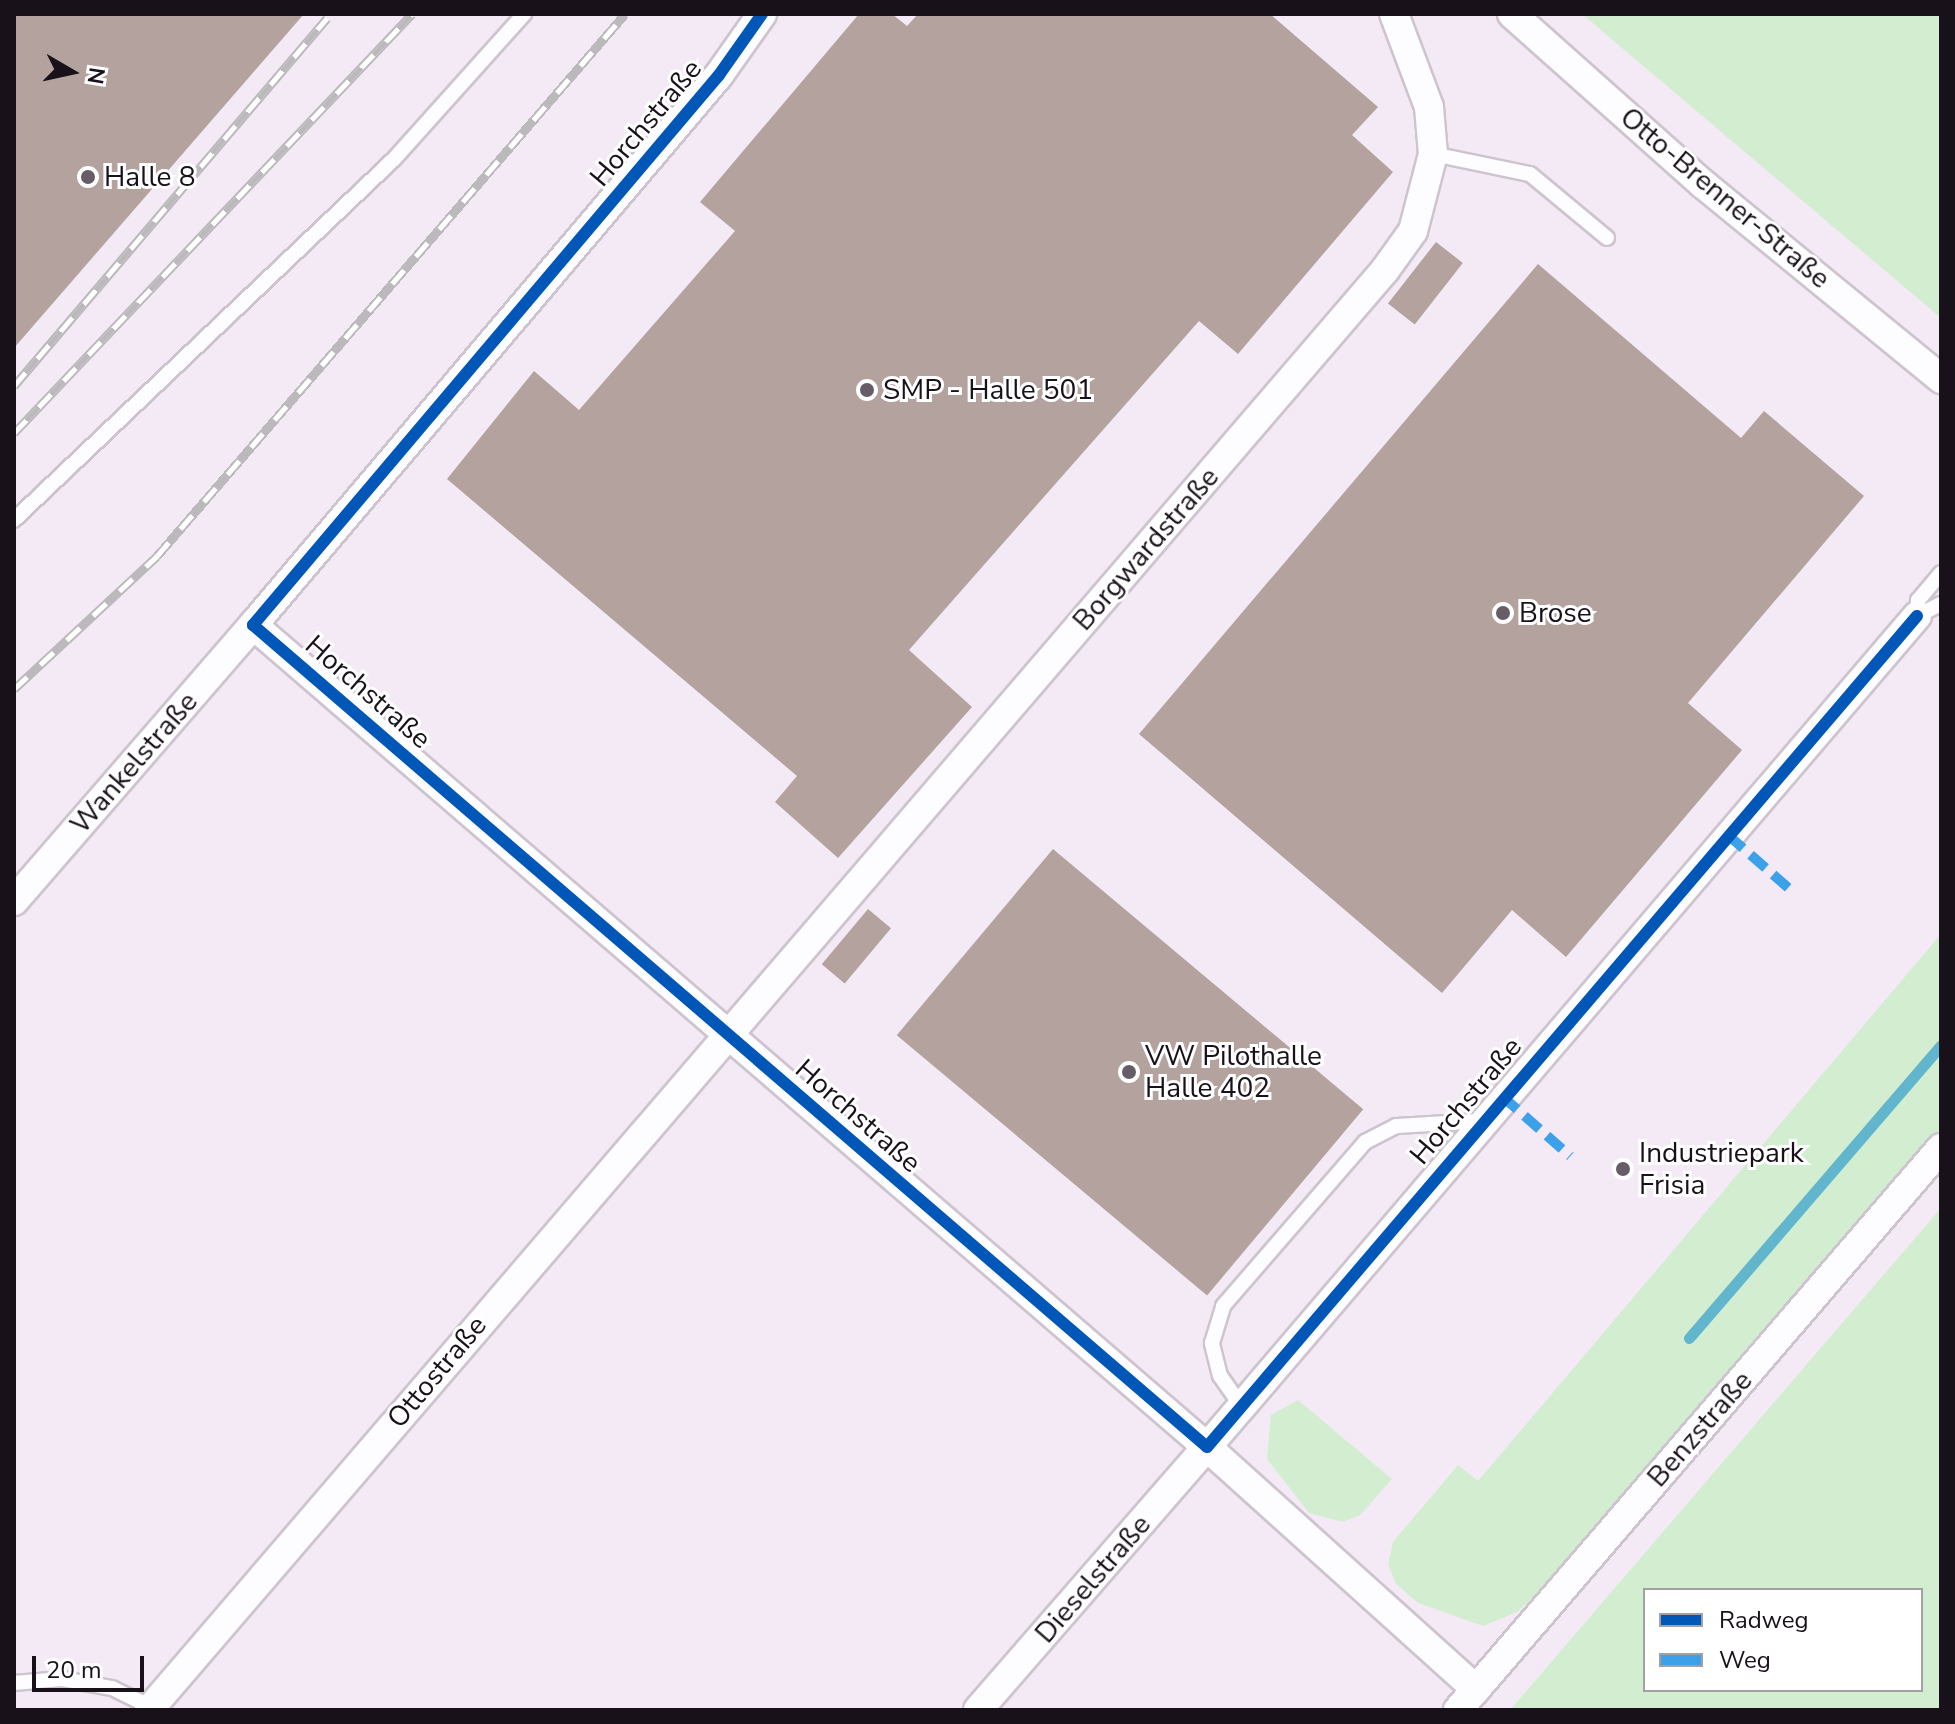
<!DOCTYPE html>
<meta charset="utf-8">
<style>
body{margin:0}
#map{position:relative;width:1955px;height:1724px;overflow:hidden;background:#f4eaf6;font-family:"Nunito Sans",sans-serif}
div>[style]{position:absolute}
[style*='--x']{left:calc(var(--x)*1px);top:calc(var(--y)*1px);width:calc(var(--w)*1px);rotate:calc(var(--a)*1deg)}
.green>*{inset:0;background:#d3edd0}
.stream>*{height:11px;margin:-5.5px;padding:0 5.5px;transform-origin:5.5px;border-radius:5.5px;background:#61b5cd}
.building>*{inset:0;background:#b3a29d;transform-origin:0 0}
.roads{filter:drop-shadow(2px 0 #cec4cf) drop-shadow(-2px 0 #cec4cf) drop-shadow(0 2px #cec4cf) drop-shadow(0 -2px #cec4cf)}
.lane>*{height:14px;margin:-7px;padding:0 7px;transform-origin:7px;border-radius:7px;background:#fdfcfe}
.street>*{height:28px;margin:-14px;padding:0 14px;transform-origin:14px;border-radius:14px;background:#fdfcfe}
.rail>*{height:9px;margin-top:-4.5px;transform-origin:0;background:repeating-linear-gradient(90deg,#fff 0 18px,#bbb9bb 0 36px);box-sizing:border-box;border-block:2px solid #bbb9bb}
.quiet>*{height:10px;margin-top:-5px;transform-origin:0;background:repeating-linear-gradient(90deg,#3da1ea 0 20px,transparent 0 30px)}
.cycleway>*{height:12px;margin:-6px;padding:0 6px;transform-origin:6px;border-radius:6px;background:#0057b8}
.dots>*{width:22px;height:22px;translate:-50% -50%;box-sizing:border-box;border:4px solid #fff;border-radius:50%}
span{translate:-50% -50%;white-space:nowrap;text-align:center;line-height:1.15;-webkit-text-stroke:6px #fff;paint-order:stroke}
.street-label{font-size:28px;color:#19111a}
.poi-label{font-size:28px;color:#19111a}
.left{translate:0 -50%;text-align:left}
.frame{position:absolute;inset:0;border:16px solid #19111a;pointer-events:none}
.legend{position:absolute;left:1643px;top:1588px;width:280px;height:104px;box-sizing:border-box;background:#fff;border:2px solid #a3a0a3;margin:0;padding:10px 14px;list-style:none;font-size:24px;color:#19111a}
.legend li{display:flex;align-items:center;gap:16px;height:40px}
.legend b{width:40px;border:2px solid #a3a0a3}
.north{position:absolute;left:32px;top:32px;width:80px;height:80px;-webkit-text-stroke:6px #fff;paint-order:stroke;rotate:99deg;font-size:22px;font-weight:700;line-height:32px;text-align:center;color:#19111a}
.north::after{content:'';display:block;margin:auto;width:28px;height:36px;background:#19111a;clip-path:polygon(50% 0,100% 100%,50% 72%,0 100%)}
.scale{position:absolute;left:32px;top:1656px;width:112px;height:36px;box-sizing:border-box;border:4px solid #19111a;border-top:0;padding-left:10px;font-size:24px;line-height:28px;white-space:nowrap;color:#19111a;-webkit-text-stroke:6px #fff;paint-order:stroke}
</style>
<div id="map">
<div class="green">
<div style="clip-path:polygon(1582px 14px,1941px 14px,1941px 318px)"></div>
<div style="clip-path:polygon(1941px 934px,1941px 1127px,1553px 1579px,1517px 1612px,1483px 1626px,1418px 1603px,1396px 1584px,1388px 1564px,1393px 1542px,1458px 1465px,1478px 1481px)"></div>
<div style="clip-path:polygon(evenodd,1941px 1208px,1941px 1710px,1510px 1710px,1941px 1208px,1645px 1590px,1921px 1590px,1921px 1690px,1645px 1690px,1645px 1590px)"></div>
<div style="clip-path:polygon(1298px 1400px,1392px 1479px,1360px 1515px,1343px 1522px,1309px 1513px,1267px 1459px,1271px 1415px)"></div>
</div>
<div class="stream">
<div style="--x:1689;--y:1338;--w:386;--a:-49.3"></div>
</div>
<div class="building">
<div style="clip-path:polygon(14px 14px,304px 14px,14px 348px)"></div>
<div style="clip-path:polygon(859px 14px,892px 14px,907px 26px,918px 14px,1270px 14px,1378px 107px,1352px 135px,1393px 172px,1238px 354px,1199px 321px,909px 650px,972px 707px,838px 858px,775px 802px,797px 776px,447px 479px,534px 371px,579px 410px,735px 231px,700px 202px)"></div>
<div style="left:1436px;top:242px;width:34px;height:78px;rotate:38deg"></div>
<div style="clip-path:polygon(1538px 264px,1741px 438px,1764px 411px,1864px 496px,1688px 703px,1742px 750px,1566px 957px,1512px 910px,1442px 993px,1139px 734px)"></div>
<div style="left:1053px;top:849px;width:405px;height:243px;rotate:40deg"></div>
<div style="left:868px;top:909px;width:30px;height:72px;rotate:40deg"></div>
</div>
<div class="roads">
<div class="lane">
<div style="--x:1433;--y:154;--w:99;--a:11.7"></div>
<div style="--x:1530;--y:174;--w:100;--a:39.7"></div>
<div style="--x:14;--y:520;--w:524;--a:-43.53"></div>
<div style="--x:394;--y:159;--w:195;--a:-48.1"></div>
<div style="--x:1941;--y:573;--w:35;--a:130"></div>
<div style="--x:1918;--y:600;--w:16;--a:94"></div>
<div style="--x:1917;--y:616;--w:27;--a:-27"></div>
<div style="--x:1242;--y:1407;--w:38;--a:-125"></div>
<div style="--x:1220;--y:1376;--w:34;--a:-104"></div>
<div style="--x:1212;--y:1343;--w:39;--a:-73"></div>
<div style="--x:1223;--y:1306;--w:217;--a:-49.1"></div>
<div style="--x:1365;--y:1142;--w:35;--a:-27"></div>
<div style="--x:1396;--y:1126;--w:84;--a:-3.4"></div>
<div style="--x:14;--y:1683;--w:48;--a:-4.8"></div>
<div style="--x:62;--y:1679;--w:51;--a:10.2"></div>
<div style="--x:112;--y:1688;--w:43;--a:26"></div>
</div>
<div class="street">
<div style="--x:762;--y:14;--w:75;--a:125.2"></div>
<div style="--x:719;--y:75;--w:721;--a:130.27"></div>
<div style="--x:253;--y:625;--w:1259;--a:40.75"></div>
<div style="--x:1207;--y:1447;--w:1093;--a:-49.49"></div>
<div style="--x:1512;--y:14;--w:256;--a:41.7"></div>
<div style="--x:1703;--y:184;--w:308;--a:39.3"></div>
<div style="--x:14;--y:901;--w:365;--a:-49.1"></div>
<div style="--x:149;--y:1710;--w:1898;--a:-49.36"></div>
<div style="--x:1385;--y:270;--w:48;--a:-54.3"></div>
<div style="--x:1413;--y:231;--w:80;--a:-75.4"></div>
<div style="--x:1433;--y:154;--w:47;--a:-94.9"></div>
<div style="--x:1429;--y:107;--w:99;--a:-110.6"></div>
<div style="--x:978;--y:1710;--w:349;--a:-49"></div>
<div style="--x:1207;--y:1447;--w:362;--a:42"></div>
<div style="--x:1458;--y:1710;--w:741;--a:-49.32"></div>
</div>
</div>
<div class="rail">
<div style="--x:14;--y:386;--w:483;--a:-49.6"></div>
<div style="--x:14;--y:433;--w:578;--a:-46.47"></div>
<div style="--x:14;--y:689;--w:195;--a:-42.9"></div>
<div style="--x:157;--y:556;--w:716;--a:-49.19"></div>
</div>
<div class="quiet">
<div style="--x:1728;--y:835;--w:88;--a:41.3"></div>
<div style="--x:1502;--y:1096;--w:91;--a:41.4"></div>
</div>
<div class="cycleway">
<div style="--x:762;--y:14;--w:75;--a:125.2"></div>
<div style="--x:719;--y:75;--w:721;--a:130.27"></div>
<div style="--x:253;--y:625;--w:1259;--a:40.75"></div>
<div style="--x:1207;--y:1447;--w:1093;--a:-49.49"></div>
</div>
<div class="dots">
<div style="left:88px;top:177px;background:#665d67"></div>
<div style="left:867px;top:390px;background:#665d67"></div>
<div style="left:1503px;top:613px;background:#665d67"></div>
<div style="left:1129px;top:1072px;background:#665d67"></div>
<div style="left:1623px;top:1169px;background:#665d67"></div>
</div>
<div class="street-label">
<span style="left:646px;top:123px;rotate:-50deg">Horchstraße</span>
<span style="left:1725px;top:198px;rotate:40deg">Otto-Brenner-Straße</span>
<span style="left:1146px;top:549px;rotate:-49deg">Borgwardstraße</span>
<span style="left:368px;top:692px;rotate:41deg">Horchstraße</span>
<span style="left:134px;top:763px;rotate:-49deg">Wankelstraße</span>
<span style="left:1466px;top:1101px;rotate:-50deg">Horchstraße</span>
<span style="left:858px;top:1116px;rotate:41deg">Horchstraße</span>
<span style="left:437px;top:1372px;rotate:-50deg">Ottostraße</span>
<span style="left:1700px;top:1429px;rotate:-49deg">Benzstraße</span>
<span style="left:1093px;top:1579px;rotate:-49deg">Dieselstraße</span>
</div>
<div class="poi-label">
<span class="left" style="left:104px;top:177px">Halle 8</span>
<span class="left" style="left:883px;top:390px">SMP - Halle 501</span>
<span class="left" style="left:1519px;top:613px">Brose</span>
<span class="left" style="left:1145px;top:1072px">VW Pilothalle<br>Halle 402</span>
<span class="left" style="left:1639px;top:1169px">Industriepark<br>Frisia</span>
</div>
<div class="frame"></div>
<ul class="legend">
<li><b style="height:10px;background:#0057b8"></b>Radweg</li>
<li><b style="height:10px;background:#3da1ea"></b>Weg</li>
</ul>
<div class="north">N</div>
<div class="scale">20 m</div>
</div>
